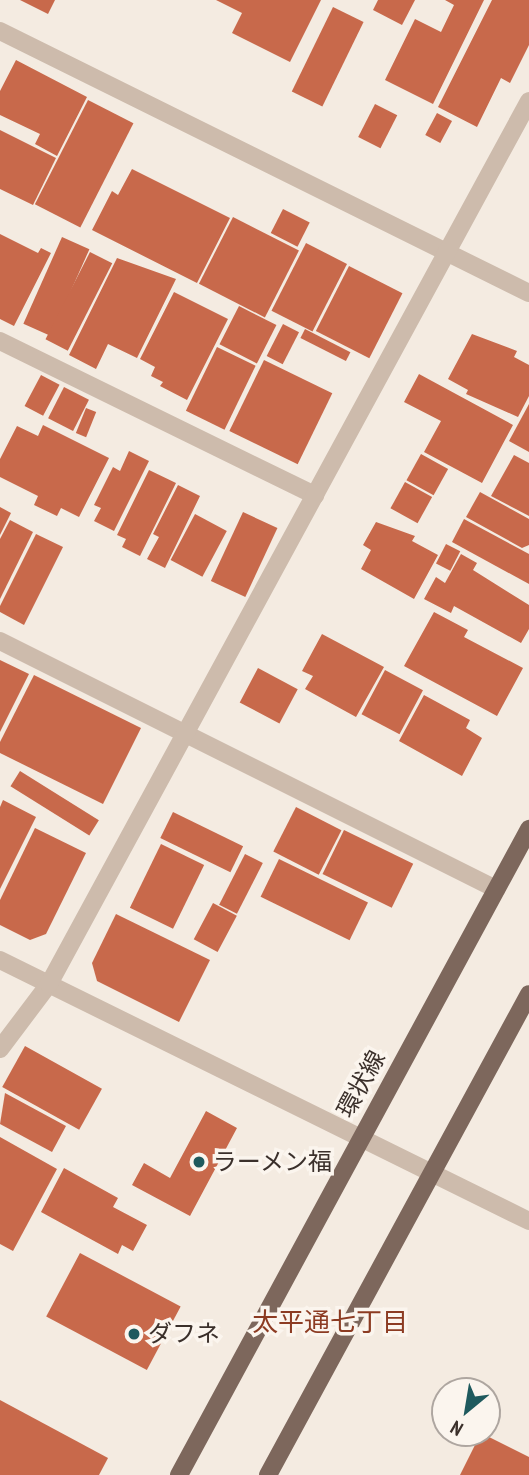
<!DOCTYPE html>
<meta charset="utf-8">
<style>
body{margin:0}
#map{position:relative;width:529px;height:1475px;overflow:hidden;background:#f4ebe1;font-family:"PT Sans Narrow","Noto Sans JP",sans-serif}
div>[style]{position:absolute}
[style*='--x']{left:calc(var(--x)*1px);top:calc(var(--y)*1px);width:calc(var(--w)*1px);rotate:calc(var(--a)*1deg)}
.building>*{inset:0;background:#c8694b;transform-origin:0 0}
.street>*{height:18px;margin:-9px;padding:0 9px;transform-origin:9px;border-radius:9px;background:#cdbbac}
.primary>*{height:18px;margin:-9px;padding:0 9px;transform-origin:9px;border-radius:9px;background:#7d675c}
.dots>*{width:19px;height:19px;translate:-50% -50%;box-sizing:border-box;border:4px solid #fbf5ee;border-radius:50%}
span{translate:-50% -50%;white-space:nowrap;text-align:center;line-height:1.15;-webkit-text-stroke:7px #fbf5ee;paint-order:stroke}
.street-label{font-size:24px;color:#3b302b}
.poi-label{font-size:24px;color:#3b302b}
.left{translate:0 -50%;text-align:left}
.neighbourhood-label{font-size:26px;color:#8c3b22}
.north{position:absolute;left:431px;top:1377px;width:70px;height:70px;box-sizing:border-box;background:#fbf5ee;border:2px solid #aea6a0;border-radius:50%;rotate:210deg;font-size:19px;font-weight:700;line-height:28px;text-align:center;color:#3b302b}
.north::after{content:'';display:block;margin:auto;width:24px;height:32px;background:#1f5a5e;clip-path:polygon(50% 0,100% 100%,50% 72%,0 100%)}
</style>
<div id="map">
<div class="building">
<div style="clip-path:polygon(20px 0,55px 0,48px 14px)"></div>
<div style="clip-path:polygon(216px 0,321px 0,290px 62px,232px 33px,242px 13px)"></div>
<div style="clip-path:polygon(378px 0,415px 0,402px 25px,373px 10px)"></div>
<div style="clip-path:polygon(445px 0,484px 0,433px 104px,385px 80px,415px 19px,441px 32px,454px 5px)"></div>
<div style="clip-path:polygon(492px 0,529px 0,529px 45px,510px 83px,501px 78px,477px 127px,438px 107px)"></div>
<div style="left:333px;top:7px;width:34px;height:94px;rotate:26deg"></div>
<div style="clip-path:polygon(16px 60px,87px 97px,57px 156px,35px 144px,40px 134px,0 115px,0 91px)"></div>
<div style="left:88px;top:100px;width:51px;height:117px;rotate:27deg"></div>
<div style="left:375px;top:104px;width:25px;height:37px;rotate:27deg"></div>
<div style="left:437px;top:113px;width:17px;height:25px;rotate:28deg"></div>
<div style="clip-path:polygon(0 130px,56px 158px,33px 205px,0 189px)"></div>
<div style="clip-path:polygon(132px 169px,230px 218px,197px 283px,92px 230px,112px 191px,118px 195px)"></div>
<div style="left:283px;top:209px;width:30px;height:27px;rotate:27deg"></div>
<div style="left:233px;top:217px;width:74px;height:75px;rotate:27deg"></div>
<div style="clip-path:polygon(0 234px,38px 253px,41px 248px,51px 253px,14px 326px,0 319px)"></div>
<div style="left:62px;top:237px;width:30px;height:95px;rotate:24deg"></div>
<div style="left:306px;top:243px;width:46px;height:76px;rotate:27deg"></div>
<div style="left:90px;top:252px;width:25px;height:98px;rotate:27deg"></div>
<div style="clip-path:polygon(117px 258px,176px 279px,137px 358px,108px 344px,96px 369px,69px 355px)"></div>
<div style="left:349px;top:266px;width:60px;height:73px;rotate:27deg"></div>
<div style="clip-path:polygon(174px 292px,228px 319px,187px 400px,160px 386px,163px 382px,151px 376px,155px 367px,140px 359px)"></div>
<div style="left:239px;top:306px;width:42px;height:43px;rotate:27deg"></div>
<div style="left:283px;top:324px;width:18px;height:36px;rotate:27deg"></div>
<div style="left:305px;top:329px;width:51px;height:10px;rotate:27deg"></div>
<div style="clip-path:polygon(472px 334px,517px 351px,514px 357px,529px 365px,529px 396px,518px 417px,466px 394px,468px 390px,448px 379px)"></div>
<div style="left:217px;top:347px;width:43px;height:71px;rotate:26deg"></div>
<div style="left:264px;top:360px;width:76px;height:79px;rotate:26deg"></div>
<div style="clip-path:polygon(419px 374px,513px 425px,482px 483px,424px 452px,441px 421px,404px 402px)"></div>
<div style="left:41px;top:375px;width:21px;height:35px;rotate:28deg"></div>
<div style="left:64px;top:387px;width:28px;height:35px;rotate:27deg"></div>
<div style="clip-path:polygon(529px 404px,529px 452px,509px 441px)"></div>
<div style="left:86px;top:408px;width:11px;height:27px;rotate:22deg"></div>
<div style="clip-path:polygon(43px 425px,109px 458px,79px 517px,61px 508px,57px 516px,34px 505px,38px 496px,0 477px,0 459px,17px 426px,38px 436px)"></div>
<div style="clip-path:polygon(129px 451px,149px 461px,114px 531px,94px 521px,101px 508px,94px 505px,113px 467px,120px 471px)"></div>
<div style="left:421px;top:454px;width:31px;height:30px;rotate:29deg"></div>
<div style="clip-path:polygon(514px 455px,529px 463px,529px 516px,491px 496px)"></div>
<div style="clip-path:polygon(149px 470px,176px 483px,140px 556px,122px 547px,126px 539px,117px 535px)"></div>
<div style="left:405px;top:482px;width:31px;height:30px;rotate:29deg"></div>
<div style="clip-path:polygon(178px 485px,200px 496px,165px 568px,147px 559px,159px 537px,153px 534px)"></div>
<div style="clip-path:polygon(480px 492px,529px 519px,529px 545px,522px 548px,466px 517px)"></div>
<div style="clip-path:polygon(0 507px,11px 513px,0 535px)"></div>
<div style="left:243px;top:512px;width:38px;height:76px;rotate:25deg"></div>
<div style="left:195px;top:514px;width:36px;height:52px;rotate:28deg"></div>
<div style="clip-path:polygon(464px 519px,529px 554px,529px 584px,452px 542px)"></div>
<div style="clip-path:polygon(10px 520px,33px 532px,0 599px,0 539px)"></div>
<div style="clip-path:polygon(376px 522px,415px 536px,412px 541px,438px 555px,414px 599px,361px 569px,371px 550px,363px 545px)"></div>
<div style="clip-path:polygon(36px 534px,63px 547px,24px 625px,0 612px,0 606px)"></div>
<div style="left:446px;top:544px;width:16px;height:22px;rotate:27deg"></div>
<div style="clip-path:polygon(461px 554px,477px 563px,473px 570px,529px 605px,529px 629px,521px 643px,454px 606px,451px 613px,424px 599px,436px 577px,445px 583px)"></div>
<div style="clip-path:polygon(434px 612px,468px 630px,464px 637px,523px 668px,497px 716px,404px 666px)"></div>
<div style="clip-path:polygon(322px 634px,384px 667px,356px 717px,305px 689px,313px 676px,302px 671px)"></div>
<div style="clip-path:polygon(0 660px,29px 674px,0 732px)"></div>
<div style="left:258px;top:668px;width:45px;height:39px;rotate:28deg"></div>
<div style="left:385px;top:670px;width:43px;height:50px;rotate:28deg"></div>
<div style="clip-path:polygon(34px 675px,141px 728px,103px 804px,0 753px,0 742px)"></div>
<div style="clip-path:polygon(424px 695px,470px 720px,466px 728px,482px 738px,462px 776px,399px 741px)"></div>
<div style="left:20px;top:771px;width:93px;height:18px;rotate:32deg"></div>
<div style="clip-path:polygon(3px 800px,36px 817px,0 889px,0 807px)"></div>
<div style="left:296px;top:807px;width:51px;height:50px;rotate:27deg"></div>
<div style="left:173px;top:812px;width:78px;height:29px;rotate:26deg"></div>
<div style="clip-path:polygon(35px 828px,86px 853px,46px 934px,30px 940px,0 925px,0 900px)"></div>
<div style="left:344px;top:830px;width:77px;height:49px;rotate:26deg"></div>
<div style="left:161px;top:844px;width:48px;height:71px;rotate:26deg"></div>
<div style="left:245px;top:854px;width:20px;height:57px;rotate:27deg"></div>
<div style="left:279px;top:859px;width:99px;height:42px;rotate:26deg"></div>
<div style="left:213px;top:903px;width:27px;height:41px;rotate:28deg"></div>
<div style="clip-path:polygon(116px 914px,210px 960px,179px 1022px,97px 981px,92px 963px)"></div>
<div style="left:25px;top:1046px;width:88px;height:47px;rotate:29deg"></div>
<div style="clip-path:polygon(5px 1093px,66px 1126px,52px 1152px,0 1124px)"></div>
<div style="clip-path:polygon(206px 1111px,237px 1128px,190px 1216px,132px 1185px,144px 1163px,170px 1178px)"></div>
<div style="clip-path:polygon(0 1137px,57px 1169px,13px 1251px,0 1244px)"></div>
<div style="clip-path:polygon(64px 1168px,118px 1198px,113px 1207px,147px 1225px,133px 1251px,122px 1245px,118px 1254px,41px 1212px)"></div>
<div style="left:80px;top:1253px;width:114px;height:72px;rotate:28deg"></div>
<div style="clip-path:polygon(0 1400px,108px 1458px,99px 1475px,0 1475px)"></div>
<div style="clip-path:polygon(481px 1433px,529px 1457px,529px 1475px,460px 1475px)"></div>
</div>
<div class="street">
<div style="--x:0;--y:31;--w:590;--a:26.35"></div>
<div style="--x:0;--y:341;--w:351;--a:26.1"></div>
<div style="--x:0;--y:641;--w:555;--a:26.57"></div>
<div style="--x:0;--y:960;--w:590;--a:26.26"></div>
<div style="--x:0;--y:1049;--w:81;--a:-53"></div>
<div style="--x:49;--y:984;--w:1005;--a:-61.47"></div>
</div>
<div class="primary">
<div style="--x:179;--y:1475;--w:735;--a:-61.55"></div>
<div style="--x:268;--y:1475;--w:547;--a:-61.51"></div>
</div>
<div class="dots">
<div style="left:199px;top:1162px;background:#1f5a5e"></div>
<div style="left:134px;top:1334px;background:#1f5a5e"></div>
</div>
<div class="street-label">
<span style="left:361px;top:1084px;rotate:-61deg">環状線</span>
</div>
<div class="poi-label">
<span class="left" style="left:213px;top:1162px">ラーメン福</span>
<span class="left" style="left:148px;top:1334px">ダフネ</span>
</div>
<div class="neighbourhood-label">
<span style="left:330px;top:1322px">太平通七丁目</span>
</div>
<div class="north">N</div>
</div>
